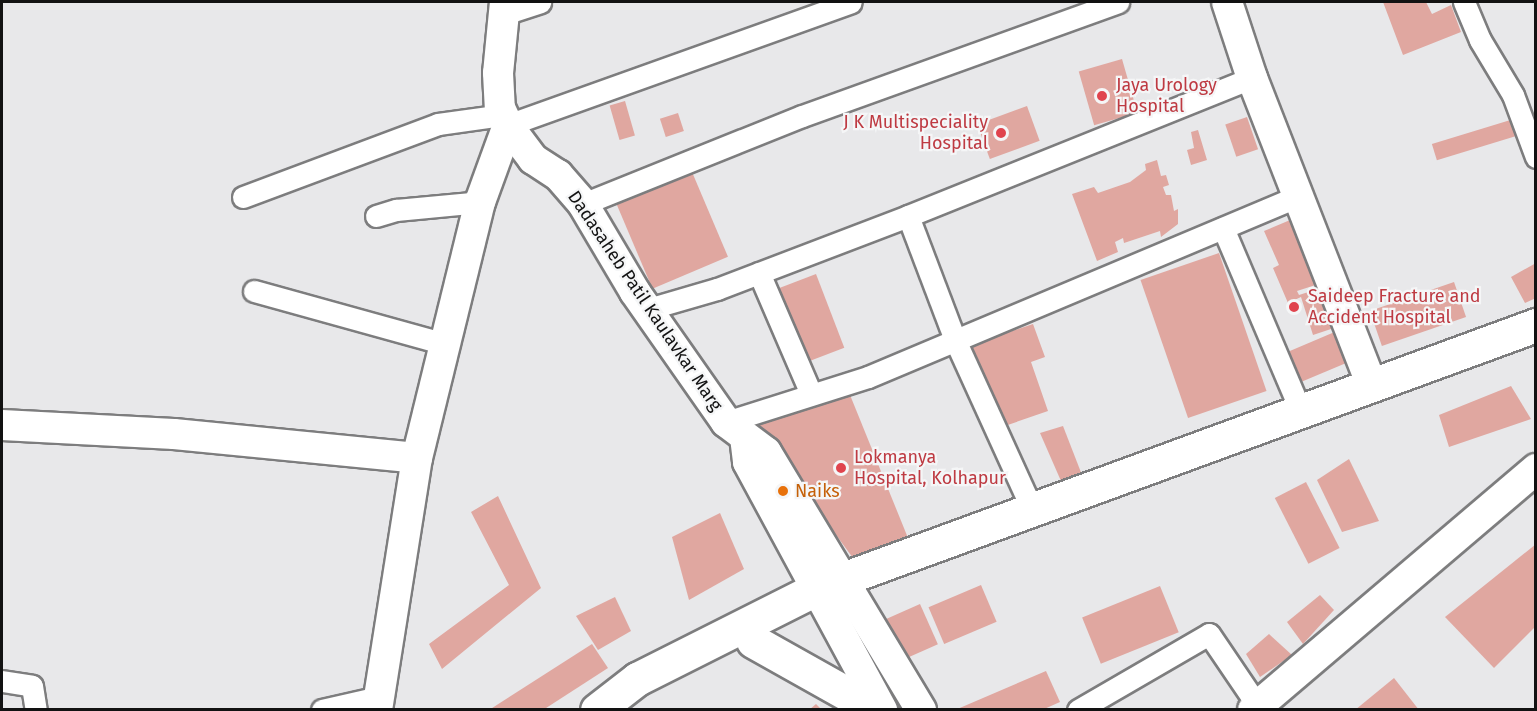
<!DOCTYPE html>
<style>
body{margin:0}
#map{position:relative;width:1537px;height:711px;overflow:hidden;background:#e8e8ea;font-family:"Fira Sans",sans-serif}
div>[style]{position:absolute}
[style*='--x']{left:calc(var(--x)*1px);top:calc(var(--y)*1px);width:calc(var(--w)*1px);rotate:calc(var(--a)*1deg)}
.building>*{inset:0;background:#e0a7a0;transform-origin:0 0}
.roads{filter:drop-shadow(2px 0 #7d7d7e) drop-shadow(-2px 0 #7d7d7e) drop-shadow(0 2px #7d7d7e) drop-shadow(0 -2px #7d7d7e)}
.street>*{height:21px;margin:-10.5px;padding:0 10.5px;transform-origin:10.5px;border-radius:10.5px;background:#fff}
.secondary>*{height:30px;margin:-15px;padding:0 15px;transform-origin:15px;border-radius:15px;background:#fff}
.highway>*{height:33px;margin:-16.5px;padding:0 16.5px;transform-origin:16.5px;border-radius:16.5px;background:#fff}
.dots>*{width:16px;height:16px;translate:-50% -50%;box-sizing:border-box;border:3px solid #f5f6f7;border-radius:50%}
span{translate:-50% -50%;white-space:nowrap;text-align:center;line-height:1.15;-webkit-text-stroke:4.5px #f5f6f7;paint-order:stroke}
.health-label{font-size:18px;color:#be3a42}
.left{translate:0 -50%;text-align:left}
.right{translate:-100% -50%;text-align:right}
.street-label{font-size:18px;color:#121212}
.food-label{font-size:18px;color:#c56008}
.frame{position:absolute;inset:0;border:3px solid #121212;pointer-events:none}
</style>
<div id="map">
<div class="building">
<div style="clip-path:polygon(1383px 2px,1426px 2px,1432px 14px,1451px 5px,1461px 32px,1403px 55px)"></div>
<div style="left:1122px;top:59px;width:56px;height:45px;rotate:74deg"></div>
<div style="left:625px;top:101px;width:36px;height:16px;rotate:74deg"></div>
<div style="left:1027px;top:106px;width:37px;height:53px;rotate:70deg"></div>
<div style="left:678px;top:113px;width:19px;height:19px;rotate:72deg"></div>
<div style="left:1247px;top:117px;width:34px;height:23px;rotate:71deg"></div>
<div style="left:1517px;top:118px;width:17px;height:89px;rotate:73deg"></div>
<div style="clip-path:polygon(1198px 130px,1207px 160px,1191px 165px,1187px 150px,1194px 148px,1191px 132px)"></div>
<div style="clip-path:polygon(1157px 160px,1161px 176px,1166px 175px,1169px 185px,1163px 187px,1166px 195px,1171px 195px,1174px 211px,1178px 209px,1178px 224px,1161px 237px,1160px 231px,1124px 243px,1123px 238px,1115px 242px,1118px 252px,1097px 261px,1072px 194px,1094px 187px,1098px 193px,1130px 182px,1146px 170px,1145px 164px)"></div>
<div style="left:692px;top:172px;width:92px;height:82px;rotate:67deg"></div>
<div style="clip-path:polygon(1302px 215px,1328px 281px,1297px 291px,1299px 295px,1330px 285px,1343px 325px,1313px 335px,1301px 297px,1288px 303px,1273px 268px,1279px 265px,1264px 231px)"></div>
<div style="left:1219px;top:253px;width:146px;height:83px;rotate:71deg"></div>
<div style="clip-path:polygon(1536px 263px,1536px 298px,1525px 303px,1511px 277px)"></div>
<div style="left:816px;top:274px;width:79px;height:42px;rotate:69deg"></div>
<div style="left:1454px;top:282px;width:37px;height:89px;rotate:71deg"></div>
<div style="clip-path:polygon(1033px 324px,1045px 357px,1031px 362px,1048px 411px,999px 428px,970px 345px)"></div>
<div style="left:1344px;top:328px;width:33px;height:62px;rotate:67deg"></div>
<div style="clip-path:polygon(1511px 386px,1531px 419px,1449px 447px,1439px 415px)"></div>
<div style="clip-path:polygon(848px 390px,908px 538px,853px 558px,756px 426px)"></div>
<div style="clip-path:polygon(1063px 426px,1082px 475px,1061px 481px,1040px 433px)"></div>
<div style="clip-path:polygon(1349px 459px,1379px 521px,1342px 532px,1317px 480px)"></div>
<div style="left:1306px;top:482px;width:74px;height:35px;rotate:63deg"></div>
<div style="clip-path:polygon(498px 496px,541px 588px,442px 669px,429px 644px,509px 585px,471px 512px)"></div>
<div style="clip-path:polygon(720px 513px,744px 569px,689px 600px,672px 537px)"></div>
<div style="clip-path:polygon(1536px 544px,1536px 626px,1494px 668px,1445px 617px)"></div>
<div style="left:981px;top:585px;width:40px;height:57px;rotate:67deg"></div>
<div style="left:1160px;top:586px;width:50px;height:84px;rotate:68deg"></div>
<div style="clip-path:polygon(1320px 595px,1334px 610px,1303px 644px,1287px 622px)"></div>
<div style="clip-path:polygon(615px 597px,631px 631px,598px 650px,576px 616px)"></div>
<div style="left:920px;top:604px;width:44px;height:50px;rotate:66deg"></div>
<div style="clip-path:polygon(1269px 634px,1292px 655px,1260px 677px,1246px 654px)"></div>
<div style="clip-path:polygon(592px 644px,608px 668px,543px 710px,489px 710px)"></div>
<div style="clip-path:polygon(1046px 671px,1060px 702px,1042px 710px,955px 710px)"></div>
<div style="clip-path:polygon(1394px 678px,1419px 710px,1355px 710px)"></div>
<div style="clip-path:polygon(816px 704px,822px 710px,809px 710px)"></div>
</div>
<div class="roads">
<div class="street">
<div style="--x:1464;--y:2;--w:41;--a:67.2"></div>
<div style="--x:1480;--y:40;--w:64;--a:59"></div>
<div style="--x:1513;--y:95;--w:66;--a:69.6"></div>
<div style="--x:504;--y:14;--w:38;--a:-18"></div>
<div style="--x:508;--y:125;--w:364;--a:-19.7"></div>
<div style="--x:243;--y:197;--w:208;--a:-20.5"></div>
<div style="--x:438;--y:124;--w:66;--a:-7.9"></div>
<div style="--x:583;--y:204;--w:236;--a:-21.9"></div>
<div style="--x:802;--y:116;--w:336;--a:-19.8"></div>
<div style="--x:376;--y:216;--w:21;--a:-17"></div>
<div style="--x:396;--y:210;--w:84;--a:-5.4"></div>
<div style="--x:908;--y:216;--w:133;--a:69.2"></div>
<div style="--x:955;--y:340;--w:186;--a:65.5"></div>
<div style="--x:1223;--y:228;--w:197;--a:67"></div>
<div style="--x:759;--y:273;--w:132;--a:66.7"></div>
<div style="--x:254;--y:291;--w:198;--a:15.5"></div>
<div style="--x:648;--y:309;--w:72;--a:-16.2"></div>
<div style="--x:717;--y:289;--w:204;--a:-20.9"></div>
<div style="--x:908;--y:216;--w:371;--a:-21.9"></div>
<div style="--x:726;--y:422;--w:149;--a:-17.6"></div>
<div style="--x:868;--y:377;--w:467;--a:-22.8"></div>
<div style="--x:2;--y:681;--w:30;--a:9"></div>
<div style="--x:32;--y:686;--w:24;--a:81"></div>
<div style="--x:322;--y:710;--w:58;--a:-12.8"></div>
<div style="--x:1078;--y:710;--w:151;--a:-30.1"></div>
<div style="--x:1209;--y:634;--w:86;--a:55.9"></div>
</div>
<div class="secondary">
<div style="--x:505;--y:2;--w:71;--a:95.6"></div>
<div style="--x:498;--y:73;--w:35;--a:87"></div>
<div style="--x:500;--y:108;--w:21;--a:65"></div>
<div style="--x:509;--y:127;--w:40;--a:53"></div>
<div style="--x:533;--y:159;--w:30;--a:33"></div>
<div style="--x:558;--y:175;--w:38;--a:49"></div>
<div style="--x:583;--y:204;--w:102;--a:59.4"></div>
<div style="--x:635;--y:292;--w:159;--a:55"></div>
<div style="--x:726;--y:422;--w:50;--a:36.9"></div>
<div style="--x:766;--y:452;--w:301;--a:59"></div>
<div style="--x:1227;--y:2;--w:80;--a:71.8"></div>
<div style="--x:1252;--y:78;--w:327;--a:68.7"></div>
<div style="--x:2;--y:425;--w:172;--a:3"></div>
<div style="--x:174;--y:434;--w:244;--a:5.6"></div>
<div style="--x:745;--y:437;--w:25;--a:83"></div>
<div style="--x:748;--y:462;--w:282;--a:61.6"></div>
<div style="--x:377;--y:710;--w:255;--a:-81"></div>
<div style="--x:417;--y:458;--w:264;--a:-76.2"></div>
<div style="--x:480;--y:202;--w:82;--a:-70"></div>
<div style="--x:1253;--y:710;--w:372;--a:-40.4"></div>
</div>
<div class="highway">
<div style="--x:753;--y:641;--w:141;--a:29.3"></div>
<div style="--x:597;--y:710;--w:51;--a:-37.8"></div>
<div style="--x:637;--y:679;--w:203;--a:-26.7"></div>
<div style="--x:818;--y:588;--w:765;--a:-20.12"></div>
</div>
</div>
<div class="dots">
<div style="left:1102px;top:96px;background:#e0444e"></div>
<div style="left:1001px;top:133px;background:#e0444e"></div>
<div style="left:1294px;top:307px;background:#e0444e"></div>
<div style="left:841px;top:468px;background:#e0444e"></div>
<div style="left:783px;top:491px;background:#e8710a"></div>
</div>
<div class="health-label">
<span class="left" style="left:1116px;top:96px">Jaya Urology<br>Hospital</span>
<span class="right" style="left:988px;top:133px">J K Multispeciality<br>Hospital</span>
<span class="left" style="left:1308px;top:307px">Saideep Fracture and<br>Accident Hospital</span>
<span class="left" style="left:854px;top:468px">Lokmanya<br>Hospital, Kolhapur</span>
</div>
<div class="street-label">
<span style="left:645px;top:301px;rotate:56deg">Dadasaheb Patil Kaulavkar Marg</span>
</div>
<div class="food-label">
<span class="left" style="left:795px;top:491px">Naiks</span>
</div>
<div class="frame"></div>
</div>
